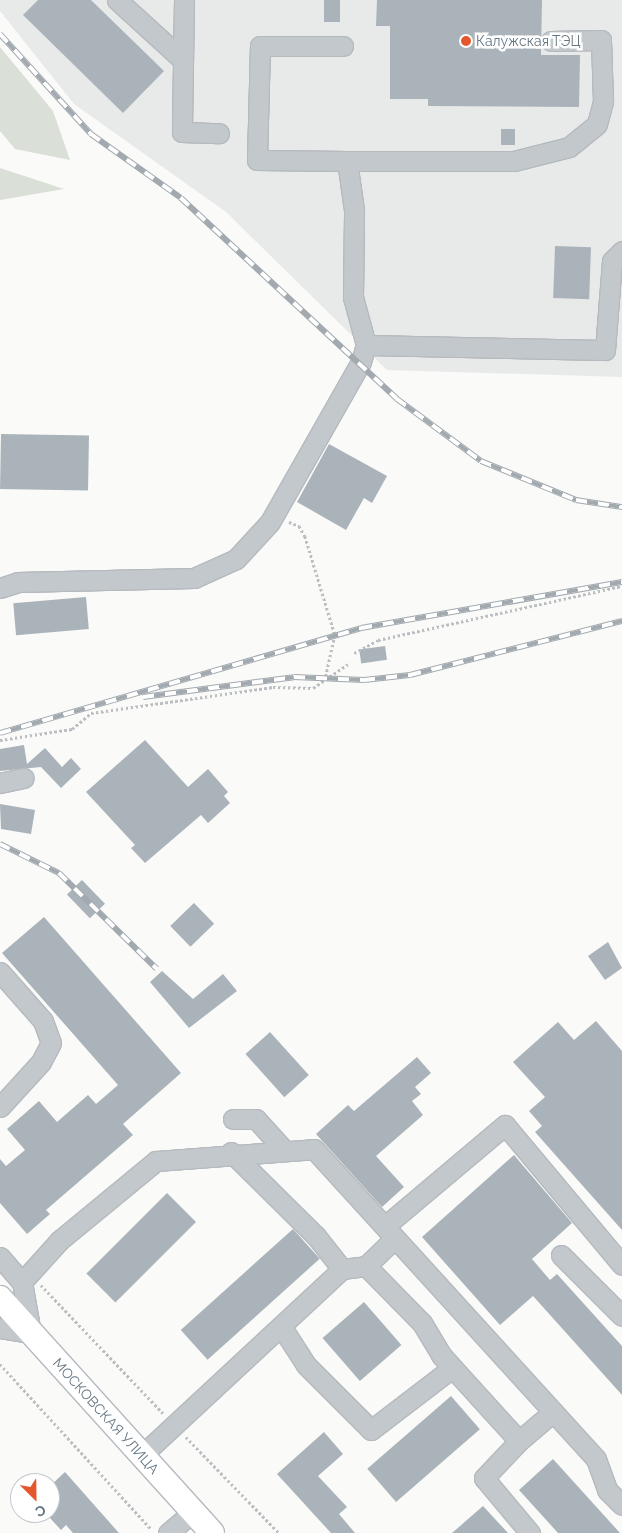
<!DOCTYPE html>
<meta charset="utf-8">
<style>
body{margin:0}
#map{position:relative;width:622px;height:1533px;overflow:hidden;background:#fafaf8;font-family:Raleway,sans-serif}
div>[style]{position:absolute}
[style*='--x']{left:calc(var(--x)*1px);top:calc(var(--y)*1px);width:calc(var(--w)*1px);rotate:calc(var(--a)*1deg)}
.built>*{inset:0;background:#e8e9e9}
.green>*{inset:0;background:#dadfd7}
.building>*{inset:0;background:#aab3b9;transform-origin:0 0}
.path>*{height:2.5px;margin-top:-1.25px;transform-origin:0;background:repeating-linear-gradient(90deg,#bbbfc2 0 2.5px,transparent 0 5px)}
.roads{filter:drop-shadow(1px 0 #b5babe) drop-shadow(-1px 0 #b5babe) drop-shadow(0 1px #b5babe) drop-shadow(0 -1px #b5babe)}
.minor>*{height:19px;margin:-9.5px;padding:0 9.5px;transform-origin:9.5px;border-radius:9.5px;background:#c3c8cc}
.major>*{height:24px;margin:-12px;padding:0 12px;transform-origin:12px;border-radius:12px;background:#fff}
.rail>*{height:5.5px;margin-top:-2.75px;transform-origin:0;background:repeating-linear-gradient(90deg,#fff 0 11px,#a2aab0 0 22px);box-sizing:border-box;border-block:1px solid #a2aab0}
.dots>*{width:14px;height:14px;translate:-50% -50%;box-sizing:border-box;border:2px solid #fff;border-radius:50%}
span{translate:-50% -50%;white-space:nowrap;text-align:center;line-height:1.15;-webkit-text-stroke:5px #fff;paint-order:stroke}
.poi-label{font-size:14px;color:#657683}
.left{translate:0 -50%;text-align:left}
.street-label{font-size:14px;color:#657683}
.north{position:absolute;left:10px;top:1473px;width:50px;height:50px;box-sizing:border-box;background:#fff;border:1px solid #c1c8cd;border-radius:50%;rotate:157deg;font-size:14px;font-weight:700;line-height:20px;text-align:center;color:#657683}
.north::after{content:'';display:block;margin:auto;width:18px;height:22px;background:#e4572e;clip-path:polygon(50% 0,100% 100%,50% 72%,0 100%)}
</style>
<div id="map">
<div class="built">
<div style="clip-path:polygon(0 0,622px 0,622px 377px,387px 370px,226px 212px,74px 104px,0 11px)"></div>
</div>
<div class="green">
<div style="clip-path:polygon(0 47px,53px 111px,70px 160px,15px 149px,0 131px)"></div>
<div style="clip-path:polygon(0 168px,64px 189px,0 200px)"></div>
</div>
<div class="building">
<div style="clip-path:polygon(38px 0,91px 0,164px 71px,123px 113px,23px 15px)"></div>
<div style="left:324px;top:0;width:16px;height:22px"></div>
<div style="clip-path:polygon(377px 0,542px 0,541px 55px,580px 55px,579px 107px,428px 106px,428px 99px,390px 99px,390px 26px,376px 26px)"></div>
<div style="left:515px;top:129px;width:16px;height:14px;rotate:90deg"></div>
<div style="left:555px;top:246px;width:36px;height:52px;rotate:2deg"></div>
<div style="left:1px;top:434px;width:88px;height:55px;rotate:1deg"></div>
<div style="clip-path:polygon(329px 444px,387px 476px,372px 503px,364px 498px,346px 530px,297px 502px)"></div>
<div style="left:86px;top:597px;width:32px;height:73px;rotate:85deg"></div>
<div style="left:385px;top:646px;width:14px;height:26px;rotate:82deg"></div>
<div style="clip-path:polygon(145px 740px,188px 787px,208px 769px,228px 792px,224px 796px,230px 803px,208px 823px,201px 815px,145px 863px,131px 848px,135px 845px,86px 792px)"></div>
<div style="clip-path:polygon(24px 745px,27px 764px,45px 748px,62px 767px,71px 758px,81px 769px,61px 788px,41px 767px,0 771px,0 749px)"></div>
<div style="clip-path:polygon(0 804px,35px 810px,31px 834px,1px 829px)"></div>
<div style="left:82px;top:880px;width:33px;height:21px;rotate:46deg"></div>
<div style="left:194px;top:903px;width:29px;height:33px;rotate:46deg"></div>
<div style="clip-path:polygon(44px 917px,181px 1073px,123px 1124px,133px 1135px,46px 1210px,50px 1214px,27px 1234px,0 1203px,0 1159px,6px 1166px,25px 1150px,7px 1129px,39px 1101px,57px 1122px,88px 1095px,96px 1104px,118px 1085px,2px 953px)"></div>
<div style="clip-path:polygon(608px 942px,622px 968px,605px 980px,588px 956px)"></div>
<div style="clip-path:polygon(162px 971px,193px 999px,223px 974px,237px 991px,189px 1028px,150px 982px)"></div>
<div style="clip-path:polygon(596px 1021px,622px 1051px,622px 1230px,535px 1132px,542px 1126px,529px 1111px,545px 1097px,513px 1062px,558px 1022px,574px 1040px)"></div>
<div style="left:270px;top:1032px;width:58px;height:33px;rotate:48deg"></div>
<div style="clip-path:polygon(417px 1057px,431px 1073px,415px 1087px,421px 1094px,412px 1101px,423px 1115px,376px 1156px,404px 1187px,382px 1207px,316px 1134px,348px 1105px,354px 1111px)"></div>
<div style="clip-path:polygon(514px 1155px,572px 1223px,532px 1259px,550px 1280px,557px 1274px,622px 1346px,622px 1395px,533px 1296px,500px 1325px,422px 1237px)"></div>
<div style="left:167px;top:1193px;width:41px;height:114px;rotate:45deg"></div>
<div style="left:293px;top:1229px;width:40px;height:151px;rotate:48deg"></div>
<div style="left:364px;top:1302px;width:57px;height:55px;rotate:49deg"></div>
<div style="left:451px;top:1396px;width:44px;height:111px;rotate:49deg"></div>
<div style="clip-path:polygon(324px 1432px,343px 1454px,318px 1476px,347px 1507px,339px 1514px,355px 1533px,331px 1533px,277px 1474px)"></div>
<div style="clip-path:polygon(553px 1459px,620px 1533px,558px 1533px,519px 1490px)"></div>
<div style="clip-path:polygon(65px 1472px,119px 1533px,73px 1533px,66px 1525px,61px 1530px,50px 1518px,50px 1486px)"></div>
<div style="clip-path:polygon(483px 1506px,508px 1533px,452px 1533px)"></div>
</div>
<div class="path">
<div style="--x:289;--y:522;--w:11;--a:22"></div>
<div style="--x:299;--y:526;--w:12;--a:59"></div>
<div style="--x:305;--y:536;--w:103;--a:73.1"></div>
<div style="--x:335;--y:635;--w:42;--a:102.4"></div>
<div style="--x:354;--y:653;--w:27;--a:-28"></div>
<div style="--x:378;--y:640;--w:250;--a:-12.5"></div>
<div style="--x:0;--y:740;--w:73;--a:-8.7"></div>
<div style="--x:72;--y:729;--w:25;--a:-40"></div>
<div style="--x:91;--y:713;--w:184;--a:-8.1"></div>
<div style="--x:273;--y:687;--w:40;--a:1.4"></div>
<div style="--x:313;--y:688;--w:42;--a:-34.4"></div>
<div style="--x:41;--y:1285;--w:177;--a:46.4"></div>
<div style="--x:0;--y:1364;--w:225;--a:47.5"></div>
<div style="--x:186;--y:1437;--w:134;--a:45.9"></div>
</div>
<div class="roads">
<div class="minor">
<div style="--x:117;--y:0;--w:89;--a:42.3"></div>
<div style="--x:184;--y:0;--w:132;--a:90.9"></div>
<div style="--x:182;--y:132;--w:37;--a:2"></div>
<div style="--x:347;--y:161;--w:167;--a:0"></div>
<div style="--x:514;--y:161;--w:57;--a:-14.3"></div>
<div style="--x:569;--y:147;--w:36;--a:-39"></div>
<div style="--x:597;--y:124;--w:24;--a:-75"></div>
<div style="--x:603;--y:101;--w:61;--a:-91.9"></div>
<div style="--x:601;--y:40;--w:50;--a:178.9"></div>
<div style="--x:366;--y:345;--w:239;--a:1.2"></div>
<div style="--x:605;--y:350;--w:89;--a:-85.5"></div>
<div style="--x:612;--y:261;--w:14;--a:-45"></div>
<div style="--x:0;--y:588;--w:19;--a:-18"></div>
<div style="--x:18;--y:582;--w:176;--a:-1.3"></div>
<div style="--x:194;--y:578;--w:46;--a:-24.3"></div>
<div style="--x:236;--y:559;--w:50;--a:-47.4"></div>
<div style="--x:270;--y:522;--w:184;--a:-60.4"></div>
<div style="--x:361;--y:362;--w:18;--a:-74"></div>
<div style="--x:366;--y:345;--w:50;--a:-105.2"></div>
<div style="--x:353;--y:297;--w:87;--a:-89.3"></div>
<div style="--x:354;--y:210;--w:49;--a:-98.1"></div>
<div style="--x:347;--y:161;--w:90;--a:-179.4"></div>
<div style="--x:257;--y:160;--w:114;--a:-88.5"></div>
<div style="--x:260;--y:46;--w:83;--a:0"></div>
<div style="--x:0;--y:783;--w:24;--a:-12"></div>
<div style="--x:0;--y:972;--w:65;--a:48.7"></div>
<div style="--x:43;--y:1021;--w:23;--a:70"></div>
<div style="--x:51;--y:1043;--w:21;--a:118"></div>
<div style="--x:41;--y:1062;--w:61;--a:132.3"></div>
<div style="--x:233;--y:1119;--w:23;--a:0"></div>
<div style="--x:256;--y:1119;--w:40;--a:48"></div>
<div style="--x:231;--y:1152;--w:120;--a:44.7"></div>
<div style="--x:316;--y:1236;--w:42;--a:51.8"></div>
<div style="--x:385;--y:1226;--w:157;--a:-40.1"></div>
<div style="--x:505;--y:1125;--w:182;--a:50.1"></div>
<div style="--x:561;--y:1255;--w:86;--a:45"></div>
<div style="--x:0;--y:1257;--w:33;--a:49"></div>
<div style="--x:22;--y:1282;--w:52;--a:80"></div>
<div style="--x:31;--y:1333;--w:31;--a:-171"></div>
<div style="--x:366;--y:1266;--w:80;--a:45.5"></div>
<div style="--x:422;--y:1323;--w:37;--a:59"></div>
<div style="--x:441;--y:1355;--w:116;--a:47.8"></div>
<div style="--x:519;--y:1441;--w:45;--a:-40.5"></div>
<div style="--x:22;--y:1282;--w:57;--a:-47.9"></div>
<div style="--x:60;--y:1240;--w:124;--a:-39.5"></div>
<div style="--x:156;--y:1161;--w:158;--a:-4.3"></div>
<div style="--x:314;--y:1149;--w:419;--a:47.7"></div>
<div style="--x:596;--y:1459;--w:33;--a:70"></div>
<div style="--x:607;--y:1490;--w:21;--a:45"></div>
<div style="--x:281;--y:1326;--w:46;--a:57.3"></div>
<div style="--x:306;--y:1365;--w:92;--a:45"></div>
<div style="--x:371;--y:1430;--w:102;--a:-37.4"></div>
<div style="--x:519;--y:1441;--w:51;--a:133.4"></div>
<div style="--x:484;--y:1478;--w:72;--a:50.1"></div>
<div style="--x:142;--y:1455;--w:273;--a:-42.9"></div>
<div style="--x:342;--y:1269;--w:24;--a:-7"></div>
<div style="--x:366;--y:1266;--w:40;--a:-44"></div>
<div style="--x:168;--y:1533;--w:33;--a:-40"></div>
</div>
<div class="major">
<div style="--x:0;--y:1298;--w:316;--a:47.9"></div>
</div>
</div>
<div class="rail">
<div style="--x:0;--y:34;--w:135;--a:47.7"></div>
<div style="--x:91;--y:134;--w:110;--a:35.4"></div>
<div style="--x:181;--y:198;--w:295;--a:42.9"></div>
<div style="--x:397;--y:399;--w:104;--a:36.4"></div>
<div style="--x:481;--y:461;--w:103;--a:22.3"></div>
<div style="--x:576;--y:500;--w:47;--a:8.7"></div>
<div style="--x:143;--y:697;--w:152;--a:-7.5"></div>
<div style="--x:294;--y:677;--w:70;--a:2.5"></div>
<div style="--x:364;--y:680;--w:46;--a:-6.2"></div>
<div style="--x:410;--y:675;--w:219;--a:-14.3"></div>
<div style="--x:0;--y:733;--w:376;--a:-16.2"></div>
<div style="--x:361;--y:628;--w:265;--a:-10"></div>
<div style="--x:0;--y:844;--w:66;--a:26.2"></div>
<div style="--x:59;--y:873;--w:137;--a:44.4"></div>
</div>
<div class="dots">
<div style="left:466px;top:41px;background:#e4572e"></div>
</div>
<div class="poi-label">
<span class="left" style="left:476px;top:41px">Калужская ТЭЦ</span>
</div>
<div class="street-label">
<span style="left:106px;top:1416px;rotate:48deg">МОСКОВСКАЯ УЛИЦА</span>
</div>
<div class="north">С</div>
</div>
